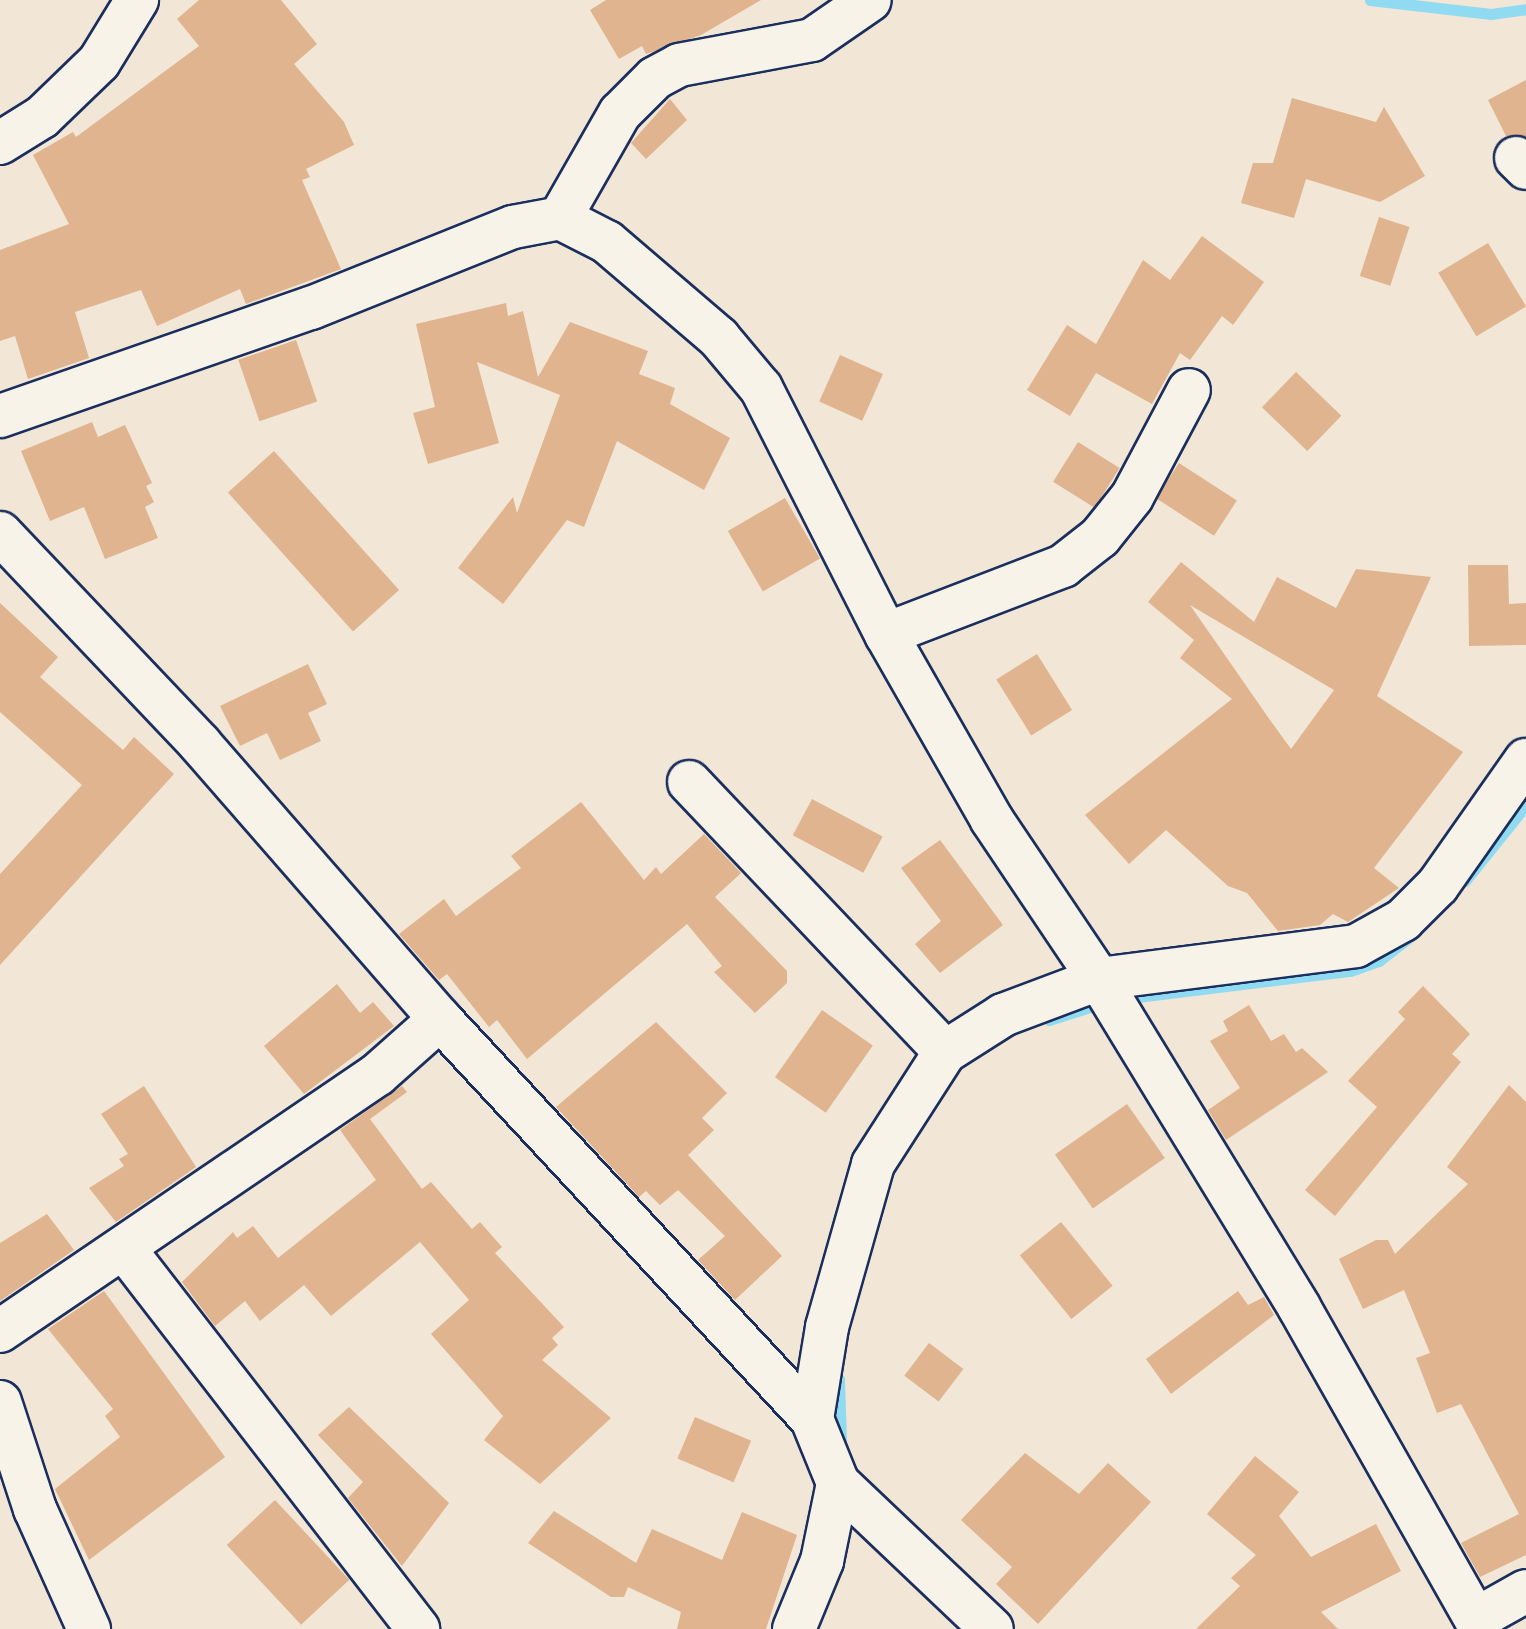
<!DOCTYPE html>
<style>
body{margin:0}
#map{position:relative;width:1526px;height:1629px;overflow:hidden;background:#f2e6d6;font-family:"Playpen Sans",sans-serif}
div>[style]{position:absolute}
[style*='--x']{left:calc(var(--x)*1px);top:calc(var(--y)*1px);width:calc(var(--w)*1px);rotate:calc(var(--a)*1deg)}
.stream>*{height:11px;margin:-5.5px;padding:0 5.5px;transform-origin:5.5px;border-radius:5.5px;background:#90dbf1}
.building>*{inset:0;background:#dfb48f;transform-origin:0 0}
.roads{filter:drop-shadow(2px 0 #1b2f5e) drop-shadow(-2px 0 #1b2f5e) drop-shadow(0 2px #1b2f5e) drop-shadow(0 -2px #1b2f5e)}
.street>*{height:42px;margin:-21px;padding:0 21px;transform-origin:21px;border-radius:21px;background:#f7f3e8}
span{translate:-50% -50%;white-space:nowrap;text-align:center;line-height:1.15;-webkit-text-stroke:8px #f7f3e8;paint-order:stroke}
</style>
<div id="map">
<div class="stream">
<div style="--x:1370;--y:0;--w:122;--a:6.6"></div>
<div style="--x:1491;--y:14;--w:35;--a:-8"></div>
<div style="--x:1465;--y:881;--w:97;--a:-51.2"></div>
<div style="--x:1121;--y:999;--w:231;--a:-7"></div>
<div style="--x:1350;--y:971;--w:31;--a:-19"></div>
<div style="--x:1379;--y:961;--w:39;--a:-38"></div>
<div style="--x:1049;--y:1020;--w:57;--a:-17.5"></div>
<div style="--x:839;--y:1379;--w:62;--a:88.2"></div>
</div>
<div class="building">
<div style="clip-path:polygon(199px 0,281px 0,317px 44px,294px 64px,344px 122px,354px 145px,306px 169px,310px 177px,302px 180px,341px 269px,246px 304px,240px 289px,157px 326px,141px 290px,75px 312px,89px 358px,28px 379px,15px 336px,0 341px,0 250px,69px 224px,33px 155px,73px 132px,76px 137px,199px 46px,177px 19px)"></div>
<div style="clip-path:polygon(606px 0,761px 0,701px 35px,646px 54px,642px 46px,619px 59px,590px 10px)"></div>
<div style="clip-path:polygon(1526px 80px,1526px 136px,1506px 136px,1488px 100px)"></div>
<div style="clip-path:polygon(1292px 98px,1376px 122px,1384px 107px,1425px 176px,1380px 202px,1306px 179px,1294px 218px,1241px 203px,1253px 163px,1273px 163px)"></div>
<div style="clip-path:polygon(670px 99px,687px 120px,646px 159px,631px 143px)"></div>
<div style="left:1379px;top:217px;width:32px;height:62px;rotate:18deg"></div>
<div style="clip-path:polygon(1202px 236px,1264px 282px,1233px 325px,1222px 316px,1190px 360px,1180px 353px,1152px 404px,1096px 373px,1070px 416px,1027px 390px,1067px 325px,1096px 344px,1143px 260px,1170px 280px)"></div>
<div style="left:1488px;top:243px;width:74px;height:58px;rotate:59deg"></div>
<div style="clip-path:polygon(506px 303px,508px 316px,523px 311px,538px 377px,570px 322px,648px 351px,639px 374px,675px 388px,670px 404px,730px 438px,704px 490px,617px 441px,584px 527px,567px 520px,503px 604px,458px 568px,513px 497px,517px 513px,560px 395px,477px 362px,499px 443px,428px 464px,413px 413px,435px 407px,416px 324px)"></div>
<div style="left:296px;top:340px;width:65px;height:61px;rotate:71deg"></div>
<div style="left:840px;top:355px;width:47px;height:51px;rotate:24deg"></div>
<div style="left:1296px;top:372px;width:63px;height:49px;rotate:44deg"></div>
<div style="clip-path:polygon(92px 422px,98px 437px,125px 425px,152px 483px,146px 486px,154px 502px,145px 507px,158px 538px,105px 559px,84px 507px,50px 521px,21px 451px)"></div>
<div style="left:1078px;top:442px;width:49px;height:47px;rotate:32deg"></div>
<div style="left:274px;top:451px;width:187px;height:62px;rotate:48deg"></div>
<div style="left:1179px;top:463px;width:69px;height:42px;rotate:33deg"></div>
<div style="left:785px;top:498px;width:70px;height:66px;rotate:60deg"></div>
<div style="clip-path:polygon(evenodd,1181px 562px,1254px 622px,1277px 577px,1336px 608px,1356px 569px,1431px 577px,1377px 696px,1463px 752px,1374px 868px,1399px 888px,1348px 922px,1333px 914px,1320px 925px,1278px 931px,1247px 893px,1228px 886px,1166px 830px,1129px 864px,1085px 815px,1232px 699px,1180px 658px,1194px 640px,1148px 602px,1181px 562px,1190px 605px,1334px 690px,1291px 749px,1270px 720px,1190px 605px)"></div>
<div style="clip-path:polygon(1468px 565px,1508px 565px,1509px 604px,1526px 603px,1526px 645px,1469px 646px)"></div>
<div style="clip-path:polygon(0 603px,58px 657px,40px 677px,123px 750px,134px 737px,174px 774px,0 965px,0 874px,82px 785px,0 712px)"></div>
<div style="left:1037px;top:654px;width:66px;height:48px;rotate:58deg"></div>
<div style="clip-path:polygon(308px 664px,327px 704px,308px 713px,321px 741px,280px 760px,267px 733px,240px 746px,220px 706px)"></div>
<div style="left:812px;top:799px;width:80px;height:41px;rotate:28deg"></div>
<div style="clip-path:polygon(581px 802px,644px 880px,656px 867px,661px 874px,704px 834px,741px 873px,715px 897px,787px 971px,787px 983px,755px 1013px,714px 972px,722px 966px,687px 924px,527px 1059px,497px 1020px,489px 1027px,447px 974px,439px 980px,399px 934px,444px 899px,456px 916px,521px 868px,511px 856px)"></div>
<div style="clip-path:polygon(940px 840px,1003px 925px,940px 973px,915px 944px,941px 921px,901px 868px)"></div>
<div style="clip-path:polygon(337px 984px,360px 1013px,373px 1002px,394px 1026px,304px 1094px,264px 1046px)"></div>
<div style="clip-path:polygon(1423px 986px,1470px 1034px,1452px 1054px,1461px 1062px,1335px 1216px,1305px 1190px,1377px 1107px,1348px 1081px,1405px 1019px,1398px 1012px)"></div>
<div style="clip-path:polygon(1249px 1005px,1271px 1041px,1284px 1034px,1296px 1052px,1302px 1048px,1328px 1072px,1226px 1140px,1208px 1110px,1240px 1088px,1210px 1041px,1228px 1031px,1223px 1021px)"></div>
<div style="left:822px;top:1010px;width:62px;height:82px;rotate:35deg"></div>
<div style="clip-path:polygon(656px 1022px,727px 1093px,702px 1118px,714px 1130px,688px 1155px,782px 1256px,735px 1300px,698px 1260px,725px 1236px,678px 1190px,660px 1205px,646px 1191px,639px 1197px,556px 1107px)"></div>
<div style="clip-path:polygon(1509px 1085px,1526px 1102px,1526px 1555px,1480px 1577px,1461px 1543px,1519px 1514px,1461px 1404px,1437px 1413px,1416px 1358px,1430px 1353px,1404px 1290px,1363px 1309px,1339px 1259px,1376px 1240px,1388px 1240px,1395px 1254px,1468px 1184px,1447px 1167px)"></div>
<div style="clip-path:polygon(144px 1086px,196px 1167px,116px 1222px,89px 1188px,124px 1166px,119px 1159px,128px 1154px,101px 1114px)"></div>
<div style="clip-path:polygon(402px 1086px,407px 1092px,370px 1119px,422px 1189px,431px 1182px,472px 1229px,480px 1222px,502px 1247px,495px 1253px,564px 1327px,552px 1338px,558px 1345px,542px 1360px,611px 1418px,540px 1484px,484px 1440px,503px 1416px,431px 1334px,469px 1300px,420px 1242px,331px 1316px,304px 1285px,260px 1321px,245px 1301px,215px 1326px,182px 1282px,233px 1232px,237px 1238px,253px 1226px,278px 1258px,376px 1180px,340px 1130px)"></div>
<div style="left:1127px;top:1104px;width:66px;height:88px;rotate:55deg"></div>
<div style="clip-path:polygon(47px 1214px,74px 1250px,0 1301px,0 1243px)"></div>
<div style="left:1061px;top:1222px;width:82px;height:53px;rotate:51deg"></div>
<div style="clip-path:polygon(104px 1291px,225px 1457px,89px 1560px,55px 1489px,120px 1437px,105px 1416px,113px 1409px,48px 1329px)"></div>
<div style="clip-path:polygon(1238px 1291px,1248px 1305px,1264px 1297px,1274px 1315px,1171px 1394px,1146px 1359px)"></div>
<div style="left:929px;top:1343px;width:43px;height:41px;rotate:37deg"></div>
<div style="clip-path:polygon(349px 1407px,449px 1503px,402px 1566px,348px 1498px,363px 1482px,318px 1435px)"></div>
<div style="left:695px;top:1417px;width:61px;height:45px;rotate:23deg"></div>
<div style="clip-path:polygon(1025px 1453px,1079px 1494px,1108px 1463px,1151px 1502px,1038px 1624px,996px 1584px,1012px 1567px,961px 1520px)"></div>
<div style="clip-path:polygon(1255px 1456px,1299px 1492px,1279px 1516px,1311px 1557px,1376px 1524px,1401px 1571px,1321px 1612px,1338px 1629px,1196px 1629px,1240px 1586px,1231px 1578px,1256px 1555px,1207px 1514px)"></div>
<div style="left:275px;top:1500px;width:109px;height:66px;rotate:47deg"></div>
<div style="clip-path:polygon(554px 1511px,636px 1563px,652px 1529px,722px 1560px,742px 1512px,797px 1535px,766px 1629px,677px 1629px,681px 1612px,628px 1587px,624px 1597px,611px 1597px,528px 1543px)"></div>
</div>
<div class="roads">
<div class="street">
<div style="--x:0;--y:143;--w:49;--a:-31.8"></div>
<div style="--x:42;--y:117;--w:79;--a:-44"></div>
<div style="--x:99;--y:62;--w:73;--a:-58.5"></div>
<div style="--x:1516;--y:158;--w:14;--a:45"></div>
<div style="--x:560;--y:218;--w:121;--a:-60.3"></div>
<div style="--x:620;--y:113;--w:49;--a:-45"></div>
<div style="--x:655;--y:78;--w:27;--a:-28"></div>
<div style="--x:679;--y:65;--w:135;--a:-10.6"></div>
<div style="--x:812;--y:40;--w:70;--a:-34.6"></div>
<div style="--x:0;--y:416;--w:329;--a:-19.2"></div>
<div style="--x:311;--y:308;--w:218;--a:-21.9"></div>
<div style="--x:513;--y:227;--w:48;--a:-10.8"></div>
<div style="--x:560;--y:218;--w:53;--a:27.1"></div>
<div style="--x:607;--y:242;--w:148;--a:40.6"></div>
<div style="--x:719;--y:338;--w:65;--a:50"></div>
<div style="--x:761;--y:388;--w:276;--a:63.1"></div>
<div style="--x:886;--y:634;--w:214;--a:60.3"></div>
<div style="--x:992;--y:820;--w:192;--a:56.1"></div>
<div style="--x:1099;--y:979;--w:384;--a:58.6"></div>
<div style="--x:1299;--y:1307;--w:370;--a:60.5"></div>
<div style="--x:0;--y:533;--w:291;--a:46.5"></div>
<div style="--x:200;--y:744;--w:365;--a:48.9"></div>
<div style="--x:440;--y:1019;--w:546;--a:47.08"></div>
<div style="--x:812;--y:1419;--w:69;--a:67.9"></div>
<div style="--x:838;--y:1483;--w:212;--a:43.5"></div>
<div style="--x:886;--y:634;--w:190;--a:-21"></div>
<div style="--x:1063;--y:566;--w:47;--a:-38.1"></div>
<div style="--x:1100;--y:537;--w:51;--a:-51.3"></div>
<div style="--x:1132;--y:497;--w:121;--a:-62"></div>
<div style="--x:689;--y:782;--w:372;--a:46.5"></div>
<div style="--x:126;--y:1251;--w:478;--a:52.3"></div>
<div style="--x:0;--y:1331;--w:457;--a:-34.2"></div>
<div style="--x:378;--y:1074;--w:83;--a:-41.6"></div>
<div style="--x:0;--y:1402;--w:113;--a:71.9"></div>
<div style="--x:35;--y:1509;--w:132;--a:65.8"></div>
<div style="--x:812;--y:1419;--w:93;--a:-80.7"></div>
<div style="--x:827;--y:1327;--w:169;--a:-74.2"></div>
<div style="--x:873;--y:1164;--w:133;--a:-57.3"></div>
<div style="--x:945;--y:1052;--w:69;--a:-32.5"></div>
<div style="--x:1003;--y:1015;--w:103;--a:-20.6"></div>
<div style="--x:1099;--y:979;--w:259;--a:-7.3"></div>
<div style="--x:1356;--y:946;--w:54;--a:-29"></div>
<div style="--x:1403;--y:920;--w:49;--a:-45"></div>
<div style="--x:1438;--y:885;--w:153;--a:-54.9"></div>
<div style="--x:1476;--y:1619;--w:57;--a:-29.2"></div>
<div style="--x:794;--y:1629;--w:74;--a:-67.6"></div>
<div style="--x:822;--y:1561;--w:80;--a:-78.4"></div>
</div>
</div>
</div>
